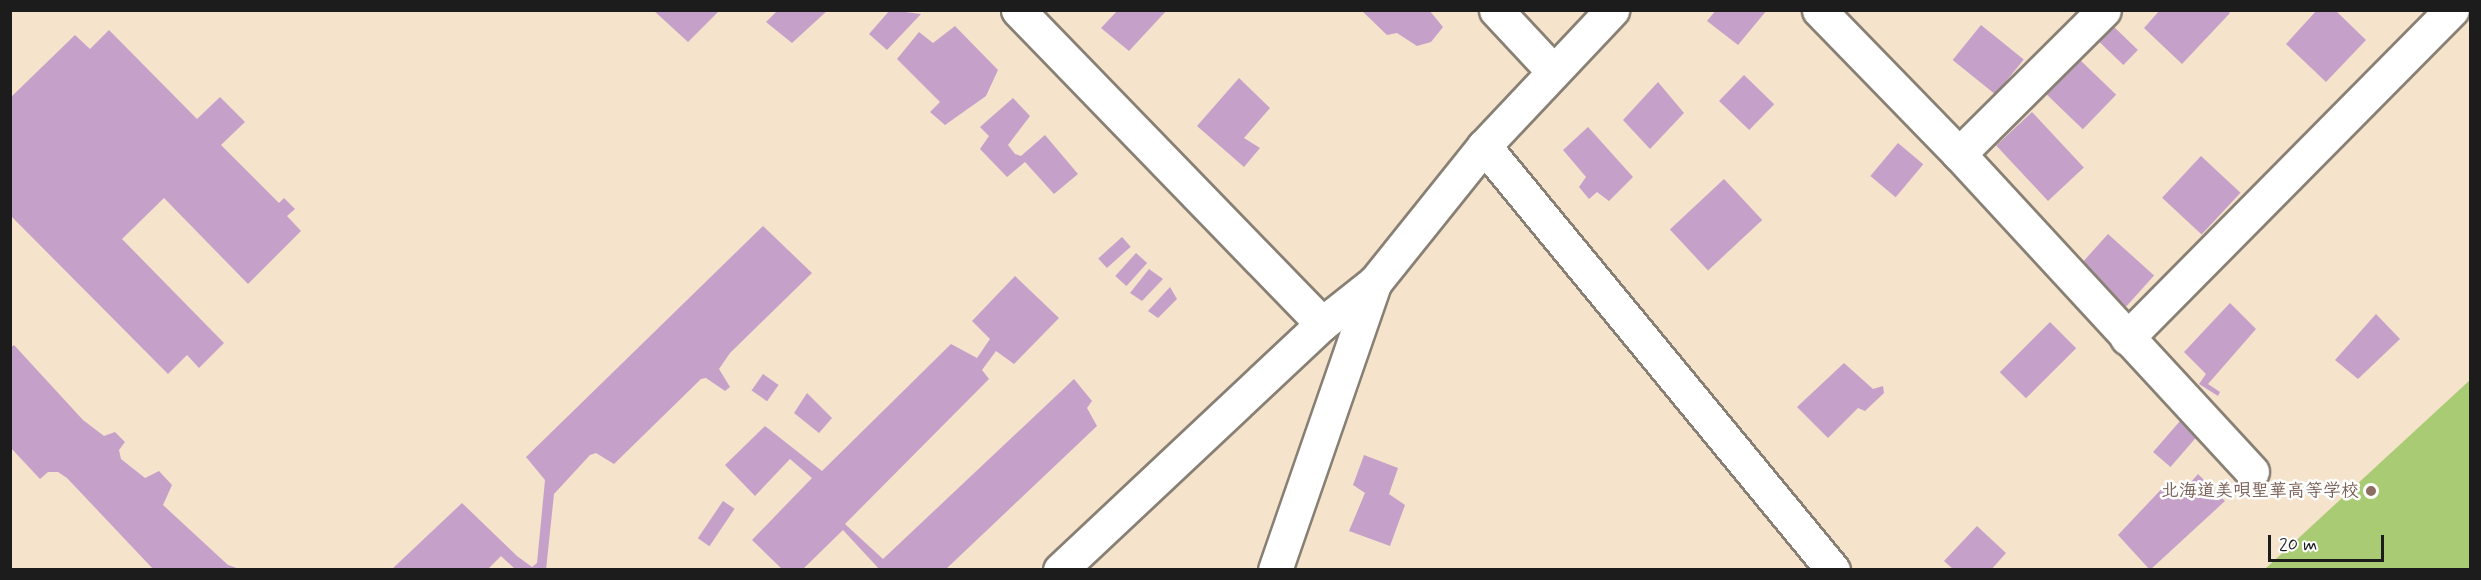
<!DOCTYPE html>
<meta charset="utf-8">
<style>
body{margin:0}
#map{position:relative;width:2481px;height:580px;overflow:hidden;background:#f5e3cc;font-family:Mynerve,"Klee One",sans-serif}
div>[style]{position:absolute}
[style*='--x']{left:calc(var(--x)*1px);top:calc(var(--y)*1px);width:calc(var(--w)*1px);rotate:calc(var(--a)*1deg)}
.green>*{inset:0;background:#a8cb74}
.building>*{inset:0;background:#c5a1ca;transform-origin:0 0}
.roads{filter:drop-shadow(2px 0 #888074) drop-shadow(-2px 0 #888074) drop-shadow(0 2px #888074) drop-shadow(0 -2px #888074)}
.minor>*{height:33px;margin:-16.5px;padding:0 16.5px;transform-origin:16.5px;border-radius:16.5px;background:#fff}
.tertiary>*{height:33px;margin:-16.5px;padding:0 16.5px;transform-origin:16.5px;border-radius:16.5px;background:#fff}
.dots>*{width:16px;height:16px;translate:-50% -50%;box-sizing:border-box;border:3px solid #fff;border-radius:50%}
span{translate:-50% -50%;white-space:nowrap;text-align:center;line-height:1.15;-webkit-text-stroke:5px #fff;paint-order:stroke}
.education-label{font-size:18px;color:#785e54;font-weight:700}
.right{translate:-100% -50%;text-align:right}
.frame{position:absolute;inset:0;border:12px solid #1c1c1c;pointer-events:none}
.scale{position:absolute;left:2268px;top:535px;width:116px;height:27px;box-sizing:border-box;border:3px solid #1c1c1c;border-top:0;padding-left:8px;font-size:18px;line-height:21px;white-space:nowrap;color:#1c1c1c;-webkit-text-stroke:4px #fff;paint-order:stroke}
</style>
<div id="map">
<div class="green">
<div style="clip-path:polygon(2470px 380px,2470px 569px,2265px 569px)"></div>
</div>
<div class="building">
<div style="clip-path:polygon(653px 10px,720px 10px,688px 42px)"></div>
<div style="clip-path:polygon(778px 10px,828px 10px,792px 43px,766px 22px)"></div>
<div style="clip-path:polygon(890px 10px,921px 14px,887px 50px,869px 34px)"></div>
<div style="clip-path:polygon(1118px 10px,1167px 10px,1129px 51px,1101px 28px)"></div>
<div style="clip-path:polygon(1361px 10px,1429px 10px,1443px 27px,1431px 42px,1417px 46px,1397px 33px,1387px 35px)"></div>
<div style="clip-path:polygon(1716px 10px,1767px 10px,1738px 45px,1707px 21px)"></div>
<div style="clip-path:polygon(2160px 10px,2227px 10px,2230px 13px,2182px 64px,2144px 28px)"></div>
<div style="clip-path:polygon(2317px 10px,2335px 10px,2366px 40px,2326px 82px,2286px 44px)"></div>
<div style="left:1981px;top:25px;width:55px;height:45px;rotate:39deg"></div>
<div style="left:2112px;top:25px;width:36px;height:21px;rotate:44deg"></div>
<div style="clip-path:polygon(955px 26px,998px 70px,986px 96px,945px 125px,930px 112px,940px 102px,897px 59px,919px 32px,933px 43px)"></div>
<div style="clip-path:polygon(109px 30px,197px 119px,220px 97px,245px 122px,221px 145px,279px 203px,284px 198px,295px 209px,287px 216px,301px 231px,248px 284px,164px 198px,122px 239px,224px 343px,199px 368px,187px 355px,168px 374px,10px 215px,10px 98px,75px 35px,90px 49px)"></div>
<div style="left:2078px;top:58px;width:53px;height:48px;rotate:44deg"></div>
<div style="left:1744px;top:75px;width:42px;height:36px;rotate:44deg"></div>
<div style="clip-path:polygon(1239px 78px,1270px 108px,1244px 138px,1260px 148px,1244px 167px,1197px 126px)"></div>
<div style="clip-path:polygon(1658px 82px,1684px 113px,1650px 149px,1623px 120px)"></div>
<div style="clip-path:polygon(1013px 98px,1030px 116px,1008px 145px,1015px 154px,1021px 156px,1045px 135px,1078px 174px,1054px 194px,1025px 162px,1007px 177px,980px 149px,989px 136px,980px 127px)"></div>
<div style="left:2032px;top:112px;width:76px;height:49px;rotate:47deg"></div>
<div style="clip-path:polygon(1588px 127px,1633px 177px,1609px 201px,1597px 192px,1589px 199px,1579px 187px,1586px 177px,1563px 150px)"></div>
<div style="left:1898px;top:143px;width:33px;height:43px;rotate:40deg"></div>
<div style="left:2201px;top:156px;width:54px;height:57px;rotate:43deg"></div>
<div style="left:1724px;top:179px;width:56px;height:74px;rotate:47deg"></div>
<div style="clip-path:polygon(763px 226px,812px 273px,730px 353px,719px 369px,730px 387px,725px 391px,706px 378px,701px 379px,614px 464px,596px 453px,590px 455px,554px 494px,546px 570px,516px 570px,501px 556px,487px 570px,391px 570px,462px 503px,517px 556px,532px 567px,537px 563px,545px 480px,526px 457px)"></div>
<div style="left:2108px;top:234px;width:62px;height:42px;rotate:42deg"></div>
<div style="left:1122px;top:237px;width:13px;height:32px;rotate:48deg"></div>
<div style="left:1136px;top:253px;width:15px;height:31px;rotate:42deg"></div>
<div style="clip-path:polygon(1149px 269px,1163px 279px,1142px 301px,1130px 293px)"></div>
<div style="clip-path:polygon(1015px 276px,1059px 318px,1014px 364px,996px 351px,982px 370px,989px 379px,845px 524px,883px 559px,1074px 379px,1092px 401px,1087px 408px,1097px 426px,945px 570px,880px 570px,843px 530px,802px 570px,783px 570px,752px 540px,812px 478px,790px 459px,755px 496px,725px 465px,765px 426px,822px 471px,951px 344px,977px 358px,990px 339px,972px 321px)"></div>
<div style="clip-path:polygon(1170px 287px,1177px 299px,1158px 318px,1148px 311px)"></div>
<div style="clip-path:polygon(2230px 303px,2256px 329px,2208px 384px,2220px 392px,2218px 396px,2199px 384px,2206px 374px,2184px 352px)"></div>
<div style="clip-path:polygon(2376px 314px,2400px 339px,2358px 379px,2335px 360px)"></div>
<div style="left:2050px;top:322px;width:37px;height:71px;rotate:45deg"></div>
<div style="clip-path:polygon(14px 345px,83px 420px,104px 436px,115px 432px,125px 442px,119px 450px,121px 459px,145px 478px,159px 471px,172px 485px,163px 505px,228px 565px,242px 570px,154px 570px,67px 478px,58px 472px,48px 472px,40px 479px,10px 447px,10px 348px)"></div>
<div style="clip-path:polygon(1844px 363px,1873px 389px,1883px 386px,1884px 393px,1865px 411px,1858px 408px,1828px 438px,1797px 407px)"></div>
<div style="left:763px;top:374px;width:19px;height:20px;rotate:35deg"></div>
<div style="clip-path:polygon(807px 393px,832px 418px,819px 433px,794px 413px)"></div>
<div style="left:2180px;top:421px;width:23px;height:41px;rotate:41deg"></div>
<div style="clip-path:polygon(1364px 455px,1398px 468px,1389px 494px,1405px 505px,1390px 546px,1349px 531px,1365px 493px,1353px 485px)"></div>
<div style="clip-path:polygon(2198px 474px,2225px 501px,2150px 570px,2118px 535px,2170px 480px,2182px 492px)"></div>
<div style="left:723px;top:501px;width:14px;height:45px;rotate:34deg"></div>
<div style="clip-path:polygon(1977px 526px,2006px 553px,1991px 570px,1954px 570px,1944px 561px)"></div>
</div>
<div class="roads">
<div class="minor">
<div style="--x:1018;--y:10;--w:437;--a:45.9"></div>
<div style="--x:1496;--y:10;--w:82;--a:47"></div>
<div style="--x:1819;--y:10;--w:201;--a:45.8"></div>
<div style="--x:1959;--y:154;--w:432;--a:47.3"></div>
<div style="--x:1484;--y:146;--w:549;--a:50.54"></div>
<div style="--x:1959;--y:154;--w:204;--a:-44.8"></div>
<div style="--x:2127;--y:338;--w:462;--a:-45.3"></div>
<div style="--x:1060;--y:570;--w:359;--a:-43.2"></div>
<div style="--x:1322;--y:324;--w:68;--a:-38.4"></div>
</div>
<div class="tertiary">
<div style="--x:1275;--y:570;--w:305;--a:-70.9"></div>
<div style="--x:1375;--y:282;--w:174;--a:-51.3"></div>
<div style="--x:1484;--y:146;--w:187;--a:-46.7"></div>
</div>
</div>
<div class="dots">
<div style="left:2371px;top:491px;background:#8d6e63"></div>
</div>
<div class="education-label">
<span class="right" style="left:2359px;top:491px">北海道美唄聖華高等学校</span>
</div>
<div class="frame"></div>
<div class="scale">20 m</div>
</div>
